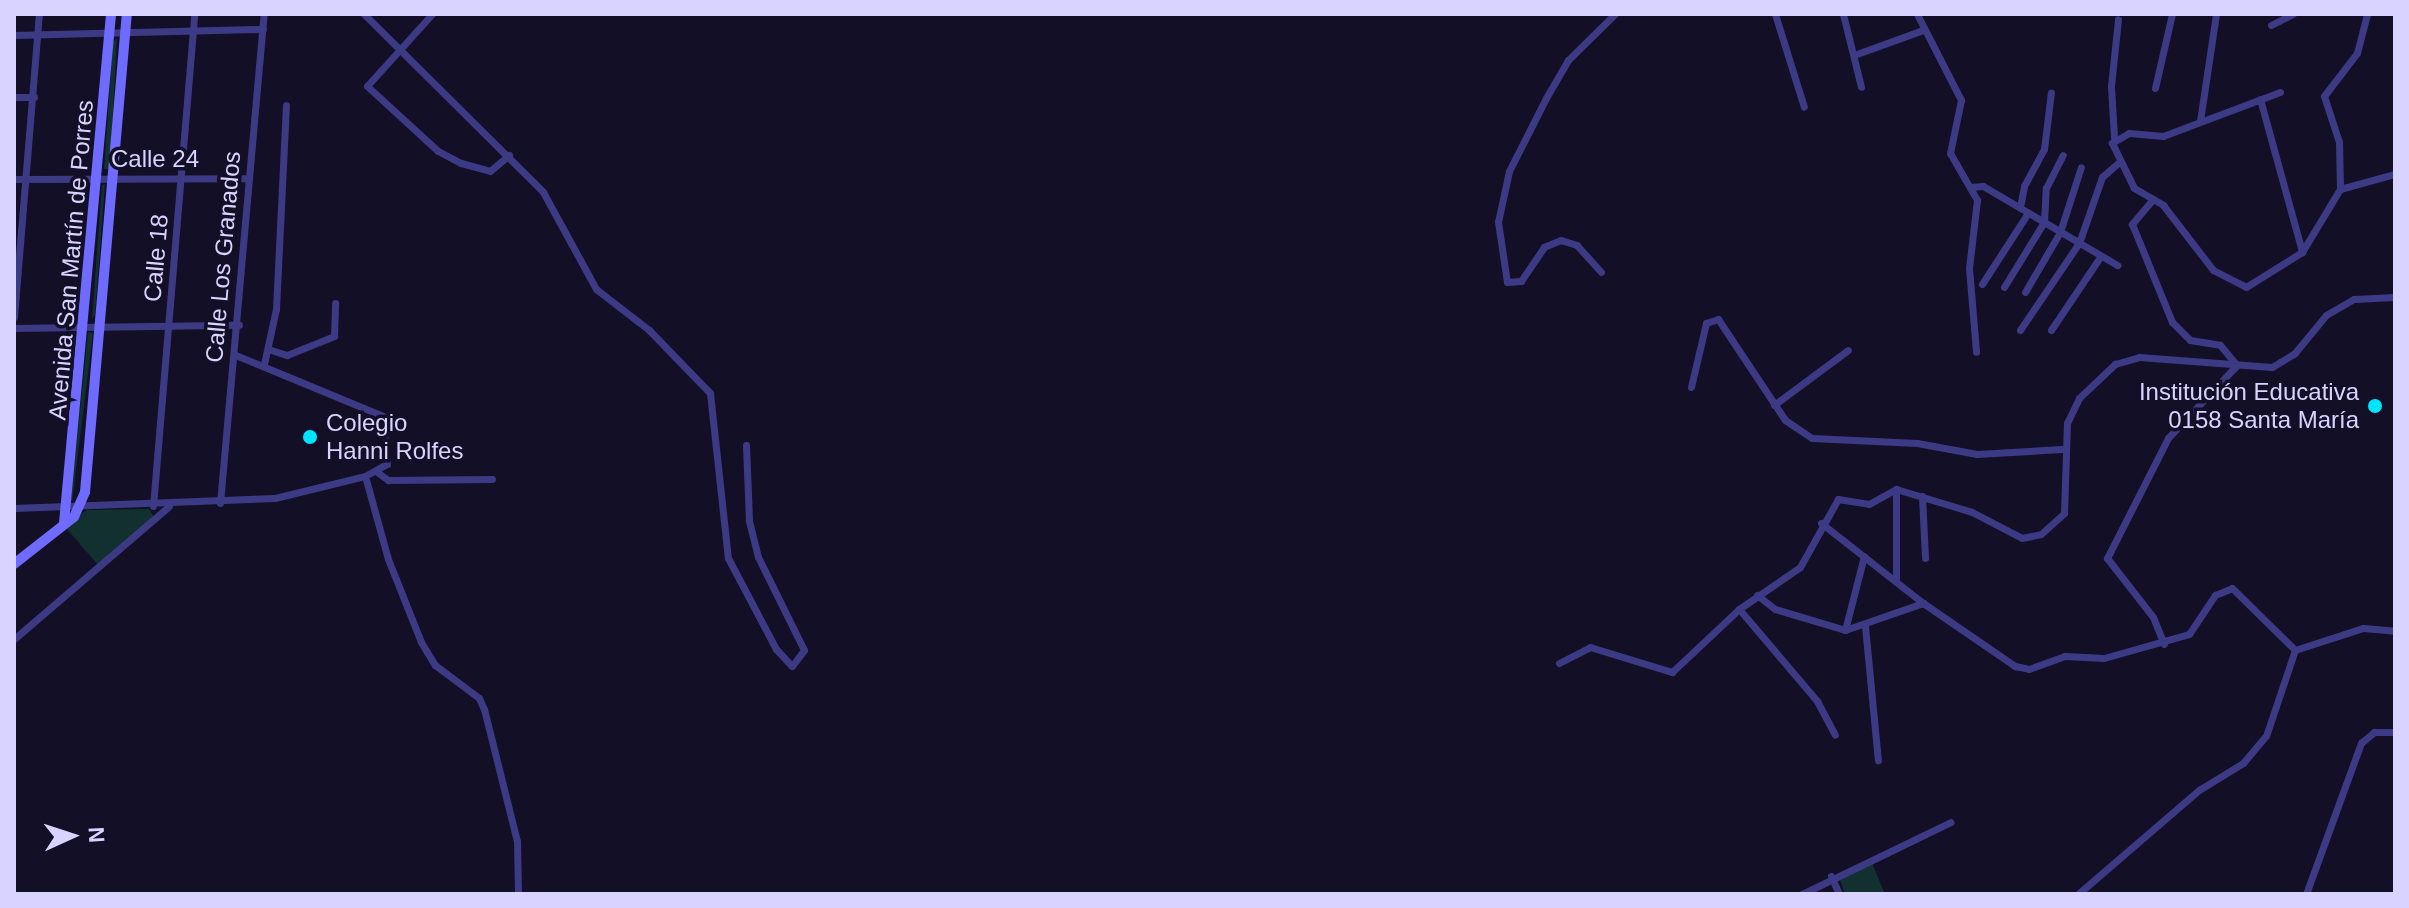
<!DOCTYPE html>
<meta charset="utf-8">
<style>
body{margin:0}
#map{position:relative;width:2409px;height:908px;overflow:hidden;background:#130f26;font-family:Arial,sans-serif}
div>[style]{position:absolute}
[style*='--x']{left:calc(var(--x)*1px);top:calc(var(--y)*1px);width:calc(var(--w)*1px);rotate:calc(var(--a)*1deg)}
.green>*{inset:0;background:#12302f}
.street>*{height:7px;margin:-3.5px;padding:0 3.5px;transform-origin:3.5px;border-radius:3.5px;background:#3d3a85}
.secondary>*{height:10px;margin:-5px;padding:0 5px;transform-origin:5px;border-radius:5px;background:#6f6bff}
.dots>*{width:22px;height:22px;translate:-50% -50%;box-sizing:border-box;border:4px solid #130f26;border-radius:50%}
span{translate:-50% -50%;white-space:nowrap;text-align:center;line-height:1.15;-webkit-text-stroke:7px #130f26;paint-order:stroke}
.street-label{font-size:24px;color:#d9d4ff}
.poi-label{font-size:24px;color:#d9d4ff}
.right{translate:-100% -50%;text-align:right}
.left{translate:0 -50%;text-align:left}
.frame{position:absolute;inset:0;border:16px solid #d9d4ff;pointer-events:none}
.north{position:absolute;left:32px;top:796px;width:80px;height:80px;-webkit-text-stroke:6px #130f26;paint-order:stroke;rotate:87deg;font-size:22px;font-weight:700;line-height:32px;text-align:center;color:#d9d4ff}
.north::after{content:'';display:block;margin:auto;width:28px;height:36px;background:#d9d4ff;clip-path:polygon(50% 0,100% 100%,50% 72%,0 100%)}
</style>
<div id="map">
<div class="green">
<div style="clip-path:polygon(117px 38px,110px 169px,104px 169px,113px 42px)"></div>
<div style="clip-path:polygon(105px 184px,95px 314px,92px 319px,102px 185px)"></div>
<div style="clip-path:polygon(88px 332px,93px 333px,72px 502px,71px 500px)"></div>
<div style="clip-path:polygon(149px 509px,155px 519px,98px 565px,66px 528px,86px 510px)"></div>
<div style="clip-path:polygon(1872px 863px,1885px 894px,1845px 894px,1840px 880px)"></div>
</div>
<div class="street">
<div style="--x:364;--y:14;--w:252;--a:44.8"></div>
<div style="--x:543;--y:192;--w:111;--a:61.3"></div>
<div style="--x:596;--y:289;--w:67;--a:37.7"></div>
<div style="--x:649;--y:330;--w:88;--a:45.9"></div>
<div style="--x:710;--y:393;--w:166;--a:83.8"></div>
<div style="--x:728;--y:558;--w:103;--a:62.2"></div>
<div style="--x:776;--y:649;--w:23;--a:47"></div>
<div style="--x:792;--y:666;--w:20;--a:-53"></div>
<div style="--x:804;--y:650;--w:104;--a:-116.3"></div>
<div style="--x:758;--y:557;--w:38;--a:-104"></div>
<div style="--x:749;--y:520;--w:75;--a:-92.3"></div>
<div style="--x:432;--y:14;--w:97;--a:132.1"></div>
<div style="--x:367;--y:86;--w:96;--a:42.5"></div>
<div style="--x:438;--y:151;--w:26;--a:28"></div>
<div style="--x:461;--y:163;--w:30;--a:15"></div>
<div style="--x:490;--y:171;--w:25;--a:-40"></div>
<div style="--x:1775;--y:14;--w:97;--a:72.7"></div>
<div style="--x:1843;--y:14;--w:75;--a:76.1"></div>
<div style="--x:1917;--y:14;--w:97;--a:62.9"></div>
<div style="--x:1961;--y:100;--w:54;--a:101.7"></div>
<div style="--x:1950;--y:153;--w:54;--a:60.1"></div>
<div style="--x:1977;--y:200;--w:68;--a:96.7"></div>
<div style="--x:1969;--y:268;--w:84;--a:85.2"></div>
<div style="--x:2271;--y:25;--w:25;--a:-27"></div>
<div style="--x:14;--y:35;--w:249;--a:-1.4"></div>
<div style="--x:1854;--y:55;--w:73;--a:-19.9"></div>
<div style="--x:2155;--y:88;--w:76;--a:-77.1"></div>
<div style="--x:2280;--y:92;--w:125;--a:159.4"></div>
<div style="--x:2163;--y:136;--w:34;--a:-175"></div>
<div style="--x:2129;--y:133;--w:20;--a:150"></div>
<div style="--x:2112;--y:143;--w:50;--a:63.9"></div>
<div style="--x:2134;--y:188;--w:34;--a:30"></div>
<div style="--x:2163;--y:205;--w:82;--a:52.4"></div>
<div style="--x:2213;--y:270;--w:37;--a:27"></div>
<div style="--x:2246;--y:287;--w:66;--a:-32"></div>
<div style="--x:2302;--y:252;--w:74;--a:-58.9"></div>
<div style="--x:2340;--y:189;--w:47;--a:-91.2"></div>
<div style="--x:2339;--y:142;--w:48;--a:-108.1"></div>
<div style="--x:2324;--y:96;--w:54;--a:-52.5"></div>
<div style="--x:2357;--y:53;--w:40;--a:-75.6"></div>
<div style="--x:14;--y:97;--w:20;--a:0"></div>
<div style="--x:2260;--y:99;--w:159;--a:74.6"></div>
<div style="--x:2200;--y:121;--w:108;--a:-81.5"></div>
<div style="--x:2114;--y:137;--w:51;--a:-93.4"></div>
<div style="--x:2111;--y:86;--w:67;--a:-84"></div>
<div style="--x:14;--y:179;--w:235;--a:-0.2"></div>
<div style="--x:1971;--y:187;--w:12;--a:-5"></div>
<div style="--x:1983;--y:186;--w:156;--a:30.5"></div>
<div style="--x:2340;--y:189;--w:57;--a:-15.3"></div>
<div style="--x:2153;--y:199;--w:33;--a:130"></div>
<div style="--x:2132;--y:224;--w:106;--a:67.8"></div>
<div style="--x:2172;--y:322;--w:25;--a:45"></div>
<div style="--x:2190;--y:340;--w:30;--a:9"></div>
<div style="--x:2220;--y:345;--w:26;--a:50"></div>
<div style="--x:2237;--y:365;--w:100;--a:133.4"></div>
<div style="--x:2168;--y:438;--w:135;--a:116.9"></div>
<div style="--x:2107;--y:558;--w:75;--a:52.1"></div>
<div style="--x:2153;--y:617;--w:29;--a:68"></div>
<div style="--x:2020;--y:207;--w:21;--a:-79"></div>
<div style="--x:2024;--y:186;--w:42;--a:-61.6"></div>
<div style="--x:2044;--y:149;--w:57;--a:-83"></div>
<div style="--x:1601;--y:272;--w:36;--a:-132"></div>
<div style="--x:1577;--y:245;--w:17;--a:-163"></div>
<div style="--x:1561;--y:240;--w:18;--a:158"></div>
<div style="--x:1544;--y:247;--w:41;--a:124.1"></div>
<div style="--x:1521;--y:281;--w:14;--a:176"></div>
<div style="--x:1507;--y:282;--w:61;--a:-98.5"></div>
<div style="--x:1498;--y:222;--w:52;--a:-77.8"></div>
<div style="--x:1509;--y:171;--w:82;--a:-63.1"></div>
<div style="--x:1546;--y:98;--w:44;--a:-59.9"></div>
<div style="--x:1568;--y:60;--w:66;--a:-44.4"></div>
<div style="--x:1982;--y:284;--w:85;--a:-57.1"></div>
<div style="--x:2004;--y:287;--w:76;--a:-58.4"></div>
<div style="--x:2044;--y:222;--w:34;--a:-87"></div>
<div style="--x:2046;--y:188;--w:37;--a:-63"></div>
<div style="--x:2025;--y:292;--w:69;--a:-59.7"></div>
<div style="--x:2060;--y:232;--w:68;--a:-72.1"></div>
<div style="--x:14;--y:317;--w:304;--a:-85.3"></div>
<div style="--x:14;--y:328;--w:225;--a:-0.8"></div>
<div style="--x:2020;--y:330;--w:105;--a:-55.9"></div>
<div style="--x:2079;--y:243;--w:70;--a:-70.8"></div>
<div style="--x:2102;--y:177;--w:21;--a:-41"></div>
<div style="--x:2051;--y:330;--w:88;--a:-56.1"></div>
<div style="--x:268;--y:349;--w:20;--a:18"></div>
<div style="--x:287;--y:355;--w:51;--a:-22"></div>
<div style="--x:334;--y:336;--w:33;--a:-88"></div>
<div style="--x:264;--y:364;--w:56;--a:-77.7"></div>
<div style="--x:276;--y:309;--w:204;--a:-87.2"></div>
<div style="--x:1691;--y:387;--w:66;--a:-76.8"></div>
<div style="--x:1706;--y:323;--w:13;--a:-18"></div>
<div style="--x:1718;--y:319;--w:121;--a:56.4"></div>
<div style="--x:1785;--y:420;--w:32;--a:34"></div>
<div style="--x:1812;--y:438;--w:105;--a:2.7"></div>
<div style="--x:1917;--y:443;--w:61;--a:10.4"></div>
<div style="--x:1977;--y:454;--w:85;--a:-3.4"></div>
<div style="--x:1774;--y:405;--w:92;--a:-36.6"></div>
<div style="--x:377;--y:472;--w:14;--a:36"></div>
<div style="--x:388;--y:480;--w:104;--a:-0.6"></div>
<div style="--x:365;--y:476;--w:86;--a:74.5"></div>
<div style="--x:388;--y:559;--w:89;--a:68.3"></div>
<div style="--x:421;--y:642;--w:27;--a:59"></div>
<div style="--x:435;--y:665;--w:55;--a:36.9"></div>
<div style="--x:479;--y:698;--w:12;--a:66"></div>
<div style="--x:484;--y:709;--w:136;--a:76"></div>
<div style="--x:517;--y:841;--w:53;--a:88.9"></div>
<div style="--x:1896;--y:489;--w:90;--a:90"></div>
<div style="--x:1922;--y:496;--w:62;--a:87.2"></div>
<div style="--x:220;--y:503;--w:491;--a:-84.9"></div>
<div style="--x:153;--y:506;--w:494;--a:-85.2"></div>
<div style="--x:14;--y:508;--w:261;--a:-2.2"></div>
<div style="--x:275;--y:498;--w:93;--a:-13.7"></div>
<div style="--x:365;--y:476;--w:25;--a:-29"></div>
<div style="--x:387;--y:464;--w:48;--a:-94.8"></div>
<div style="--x:383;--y:416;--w:159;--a:-157.5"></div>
<div style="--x:1821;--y:523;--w:130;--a:38.1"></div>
<div style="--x:1757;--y:595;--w:23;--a:38"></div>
<div style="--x:1775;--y:609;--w:73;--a:16.7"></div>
<div style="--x:1845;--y:630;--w:83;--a:-19.1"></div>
<div style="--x:1923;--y:603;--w:112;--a:34.4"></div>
<div style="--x:2015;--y:666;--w:14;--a:12"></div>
<div style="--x:2029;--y:669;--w:38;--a:-20"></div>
<div style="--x:2065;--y:656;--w:39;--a:3"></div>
<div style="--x:2104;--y:658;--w:88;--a:-15.8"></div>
<div style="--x:2189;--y:634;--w:47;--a:-56.3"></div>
<div style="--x:2215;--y:595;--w:18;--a:-22"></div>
<div style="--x:2232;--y:588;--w:88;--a:44.5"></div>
<div style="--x:1739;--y:609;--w:121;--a:49.7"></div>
<div style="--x:1817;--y:701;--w:38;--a:62"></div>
<div style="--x:1865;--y:626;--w:135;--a:84.5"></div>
<div style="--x:1845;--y:630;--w:76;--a:-75.6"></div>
<div style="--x:14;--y:639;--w:204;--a:-40.6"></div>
<div style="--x:1559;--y:663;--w:35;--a:-27"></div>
<div style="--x:1590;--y:647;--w:86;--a:17"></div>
<div style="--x:1672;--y:672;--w:92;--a:-43.2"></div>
<div style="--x:1739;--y:609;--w:74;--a:-34.5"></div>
<div style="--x:1800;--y:567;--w:78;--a:-60.8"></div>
<div style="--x:1838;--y:499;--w:31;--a:9"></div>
<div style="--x:1869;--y:504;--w:31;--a:-29"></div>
<div style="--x:1896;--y:489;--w:79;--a:16.8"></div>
<div style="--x:1972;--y:512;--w:56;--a:27.5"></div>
<div style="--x:2022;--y:538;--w:19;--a:-12"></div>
<div style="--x:2041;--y:534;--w:31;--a:-42"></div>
<div style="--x:2064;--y:513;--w:90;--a:-88.1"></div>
<div style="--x:2067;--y:423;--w:28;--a:-64"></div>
<div style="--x:2079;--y:398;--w:50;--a:-43.4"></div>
<div style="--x:2115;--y:364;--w:25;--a:-16"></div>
<div style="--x:2139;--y:357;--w:133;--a:4.3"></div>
<div style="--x:2272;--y:367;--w:26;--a:-31"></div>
<div style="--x:2294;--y:354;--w:50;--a:-50.6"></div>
<div style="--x:2326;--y:315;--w:32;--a:-30"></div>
<div style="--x:2354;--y:299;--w:41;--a:-2.8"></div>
<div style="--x:1831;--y:876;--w:20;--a:66"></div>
<div style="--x:1802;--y:894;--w:165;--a:-25.8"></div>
<div style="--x:2078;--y:894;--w:160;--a:-40.7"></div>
<div style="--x:2199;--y:790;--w:52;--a:-31.5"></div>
<div style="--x:2243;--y:763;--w:35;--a:-50"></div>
<div style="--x:2266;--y:736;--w:91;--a:-71.4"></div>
<div style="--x:2295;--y:650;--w:71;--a:-17.9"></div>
<div style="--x:2363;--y:628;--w:32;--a:5"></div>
<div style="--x:2306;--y:894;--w:161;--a:-70"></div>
<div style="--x:2361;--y:743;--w:17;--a:-40"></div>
<div style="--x:2374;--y:732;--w:21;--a:0"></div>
</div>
<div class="secondary">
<div style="--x:64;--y:523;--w:511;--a:-84.72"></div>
<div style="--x:14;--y:564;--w:76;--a:-38.1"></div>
<div style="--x:74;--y:517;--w:27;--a:-66"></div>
<div style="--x:85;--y:492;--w:480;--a:-85"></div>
</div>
<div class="dots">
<div style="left:2375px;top:406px;background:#00e5ff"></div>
<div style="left:310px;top:437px;background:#00e5ff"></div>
</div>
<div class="street-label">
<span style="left:155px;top:159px">Calle 24</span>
<span style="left:223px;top:257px;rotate:-85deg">Calle Los Granados</span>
<span style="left:156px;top:258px;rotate:-85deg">Calle 18</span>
<span style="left:71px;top:260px;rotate:-85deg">Avenida San Martín de Porres</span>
</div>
<div class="poi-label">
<span class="right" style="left:2359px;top:406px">Institución Educativa<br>0158 Santa María</span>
<span class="left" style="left:326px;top:437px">Colegio<br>Hanni Rolfes</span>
</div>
<div class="frame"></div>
<div class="north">N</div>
</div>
